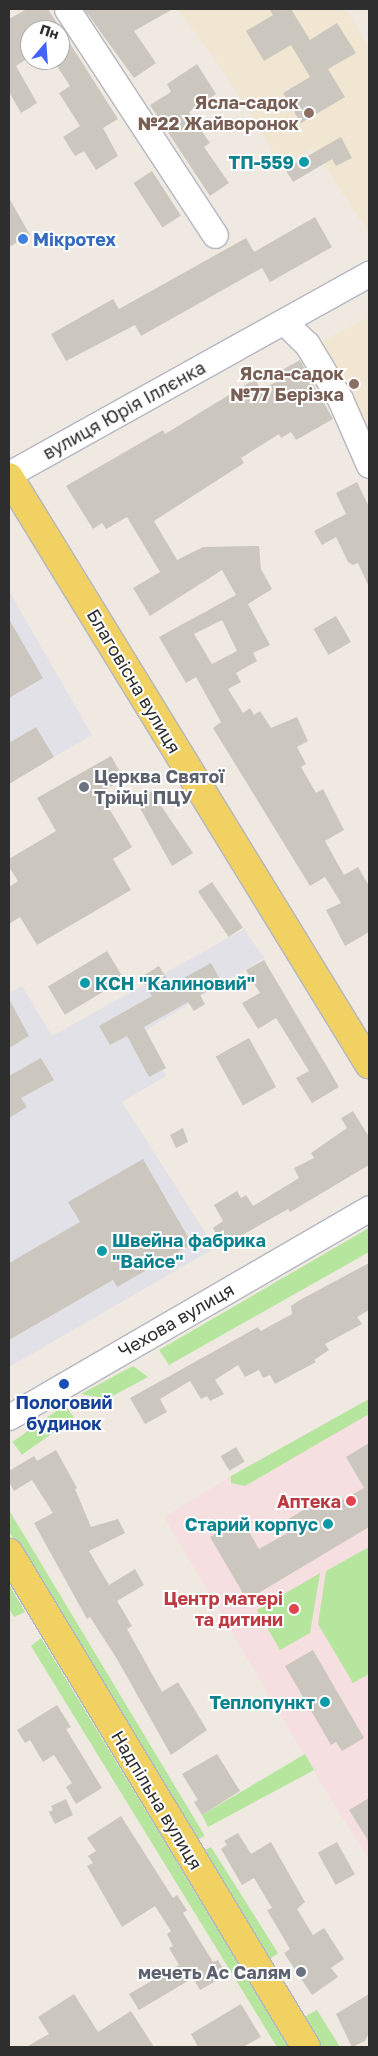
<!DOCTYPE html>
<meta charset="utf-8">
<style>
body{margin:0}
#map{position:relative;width:378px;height:2056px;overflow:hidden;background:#efe9e1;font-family:"Golos Text",sans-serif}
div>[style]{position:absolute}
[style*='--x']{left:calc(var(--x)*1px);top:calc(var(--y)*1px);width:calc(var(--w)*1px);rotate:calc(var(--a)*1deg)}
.industrial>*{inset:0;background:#e3e1e8}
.education>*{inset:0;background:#f0e6d1}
.medical>*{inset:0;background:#f5dfe0}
.green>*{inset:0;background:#b6e59e;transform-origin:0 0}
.building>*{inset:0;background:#cbc7bf;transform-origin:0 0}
.roads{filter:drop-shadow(1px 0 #b4b7c1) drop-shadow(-1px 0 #b4b7c1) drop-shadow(0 1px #b4b7c1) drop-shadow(0 -1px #b4b7c1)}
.minor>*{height:25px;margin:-12.5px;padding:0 12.5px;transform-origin:12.5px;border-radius:12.5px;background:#fff}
.major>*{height:28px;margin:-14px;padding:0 14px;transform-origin:14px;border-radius:14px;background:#f2d163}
.dots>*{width:14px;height:14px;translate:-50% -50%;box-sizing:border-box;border:2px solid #fff;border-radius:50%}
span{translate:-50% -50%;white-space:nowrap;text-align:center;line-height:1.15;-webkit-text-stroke:4px #fff;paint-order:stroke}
.education-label{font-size:18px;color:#785e54;font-weight:700}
.right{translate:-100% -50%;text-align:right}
.culture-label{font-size:18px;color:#0d838f;font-weight:700}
.left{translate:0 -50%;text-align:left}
.shop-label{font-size:18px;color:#366cbe;font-weight:700}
.street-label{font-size:18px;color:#2e2e2e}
.worship-label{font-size:18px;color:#5b616d;font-weight:700}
.transit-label{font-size:18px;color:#164399;font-weight:700}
.health-label{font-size:18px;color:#be3a42;font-weight:700}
.frame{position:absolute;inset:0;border:10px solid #2e2e2e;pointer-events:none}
.north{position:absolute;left:20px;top:20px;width:50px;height:50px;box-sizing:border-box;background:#fff;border:1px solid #ababab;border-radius:50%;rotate:18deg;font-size:14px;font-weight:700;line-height:20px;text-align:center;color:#2e2e2e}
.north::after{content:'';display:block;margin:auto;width:18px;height:22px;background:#4264fb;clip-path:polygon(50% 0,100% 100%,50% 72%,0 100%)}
</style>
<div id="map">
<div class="industrial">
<div style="clip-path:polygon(9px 591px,92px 735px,9px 783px)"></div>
<div style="clip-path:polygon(244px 929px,264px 958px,145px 1031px,166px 1076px,122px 1102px,215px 1248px,9px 1367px,9px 993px,22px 986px,52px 1036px)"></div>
</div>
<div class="education">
<div style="clip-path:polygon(178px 9px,346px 9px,369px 48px,369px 233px,313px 148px,282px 166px,228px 78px)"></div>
<div style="clip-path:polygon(369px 316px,369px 445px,318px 344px)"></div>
</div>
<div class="medical">
<div style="clip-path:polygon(369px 1399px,369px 1859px,317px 1777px,164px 1517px,231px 1476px)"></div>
</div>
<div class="green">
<div style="clip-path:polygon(369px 1228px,369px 1252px,169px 1365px,159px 1350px)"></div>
<div style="clip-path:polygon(133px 1366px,148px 1377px,107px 1399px,81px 1394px)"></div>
<div style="clip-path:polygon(369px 1399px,369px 1414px,245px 1486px,231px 1483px,231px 1476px)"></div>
<div style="left:65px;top:1405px;width:16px;height:64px;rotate:55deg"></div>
<div style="left:9px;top:1510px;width:380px;height:11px;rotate:59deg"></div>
<div style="clip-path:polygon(369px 1547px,369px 1674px,353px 1683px,318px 1624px,326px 1571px)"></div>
<div style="clip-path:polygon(320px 1573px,310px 1633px,280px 1650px,257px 1610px)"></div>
<div style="clip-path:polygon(9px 1584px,25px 1612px,14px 1617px,9px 1609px)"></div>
<div style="clip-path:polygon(41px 1638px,289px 2047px,277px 2047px,31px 1646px)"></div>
<div style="clip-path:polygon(305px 1754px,314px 1770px,208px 1827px,202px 1815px)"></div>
<div style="clip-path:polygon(211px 1847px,278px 1953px,270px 1959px,204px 1850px)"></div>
<div style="clip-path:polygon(317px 2010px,340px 2047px,322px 2047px,304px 2017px)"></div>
</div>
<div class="building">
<div style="clip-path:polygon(27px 9px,48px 9px,118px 119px,103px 128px,118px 156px,96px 170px,84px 151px,75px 156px,63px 137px,80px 126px,59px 93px,70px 86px,53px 60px,60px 60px,60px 30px,30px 30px,30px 57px,16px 66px,37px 103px,21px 113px,9px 92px,9px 19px)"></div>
<div style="clip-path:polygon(84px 9px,173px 9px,134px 31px,156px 63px,134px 78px)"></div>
<div style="clip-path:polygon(269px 9px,291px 9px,310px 40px,337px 23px,356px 53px,328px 69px,345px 97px,301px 123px,283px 93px,310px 77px,291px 45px,264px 61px,246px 31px,273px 15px)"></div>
<div style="clip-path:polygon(197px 64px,216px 94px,189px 112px,210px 143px,204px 147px,229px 183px,210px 196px,150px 105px,171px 92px,167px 84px)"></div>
<div style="clip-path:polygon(341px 137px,352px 158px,336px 166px,332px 159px,293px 182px,285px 169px)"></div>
<div style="left:152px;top:171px;width:53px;height:22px;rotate:57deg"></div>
<div style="clip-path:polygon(9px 198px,30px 235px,9px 247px)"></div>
<div style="clip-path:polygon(315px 217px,332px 247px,270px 282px,262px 268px,141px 336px,135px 325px,66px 361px,51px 334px,113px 299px,119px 309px,246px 238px,254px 252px)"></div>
<div style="clip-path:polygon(evenodd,300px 360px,333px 419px,296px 440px,291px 432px,281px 438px,279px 434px,241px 458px,244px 463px,154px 521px,177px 560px,203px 547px,259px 546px,261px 569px,272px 589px,248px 604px,270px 645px,253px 653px,257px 661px,236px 673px,241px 682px,228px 689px,243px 713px,250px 708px,254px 715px,260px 711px,271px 728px,297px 717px,308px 741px,297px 747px,306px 764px,301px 767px,316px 793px,323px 789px,344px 830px,325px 841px,344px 875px,358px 867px,369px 886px,369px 932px,345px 946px,326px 910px,341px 903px,325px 877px,310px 886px,213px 728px,221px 722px,196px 677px,186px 683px,159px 637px,236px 595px,222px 570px,150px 616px,133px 588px,160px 572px,127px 517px,106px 529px,102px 523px,93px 529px,66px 486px,163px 430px,165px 434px,255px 379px,261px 390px,285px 377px,282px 370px,300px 360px,222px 620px,237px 651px,212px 664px,194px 634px,222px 620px)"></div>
<div style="clip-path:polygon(357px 482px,369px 507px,369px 587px,358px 563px,353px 565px,348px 562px,336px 537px,322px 545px,314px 531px,346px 514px,336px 493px)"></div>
<div style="left:336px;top:616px;width:30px;height:26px;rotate:60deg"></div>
<div style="clip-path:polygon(9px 619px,43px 678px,9px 698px)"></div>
<div style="clip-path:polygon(36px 727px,54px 757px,9px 784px,9px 743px)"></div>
<div style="clip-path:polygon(111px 756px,124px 779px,100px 793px,132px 847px,113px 859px,131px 890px,37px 945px,20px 917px,9px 924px,9px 887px,18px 881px,9px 867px,9px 859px,56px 831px,37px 798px)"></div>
<div style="clip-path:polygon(151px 791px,193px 853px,172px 866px,136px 801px)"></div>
<div style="left:212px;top:882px;width:55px;height:17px;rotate:56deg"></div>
<div style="left:107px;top:951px;width:33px;height:69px;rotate:59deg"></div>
<div style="clip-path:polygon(264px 960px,339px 1087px,312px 1103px,296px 1078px,309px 1071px,276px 1018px,258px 1029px,242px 1003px,260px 993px,246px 970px)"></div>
<div style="clip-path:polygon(211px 963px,222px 983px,200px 995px,205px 1004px,194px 1011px,188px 1002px,144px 1027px,166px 1068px,149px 1077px,127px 1036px,110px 1045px,99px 1026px,152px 996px,141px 977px,159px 966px,171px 985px)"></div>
<div style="clip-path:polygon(9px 999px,29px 1036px,9px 1048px)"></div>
<div style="left:249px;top:1038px;width:56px;height:38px;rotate:61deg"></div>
<div style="clip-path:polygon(41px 1058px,54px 1080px,21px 1098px,27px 1107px,9px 1118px,9px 1076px)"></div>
<div style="clip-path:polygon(353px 1111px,369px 1137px,369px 1165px,290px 1212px,288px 1209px,223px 1246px,213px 1228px,223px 1221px,214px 1205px,237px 1191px,241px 1198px,246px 1195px,253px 1206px,299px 1178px,294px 1168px,314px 1158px,311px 1153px,347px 1128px,341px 1118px)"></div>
<div style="clip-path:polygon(183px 1128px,188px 1142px,176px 1148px,170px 1135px)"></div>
<div style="clip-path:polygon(143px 1159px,192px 1244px,117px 1287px,113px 1280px,9px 1340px,9px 1263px,80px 1222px,68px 1202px)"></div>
<div style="clip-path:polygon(369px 1263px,369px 1310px,357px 1317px,362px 1324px,325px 1344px,329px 1350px,314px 1360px,316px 1362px,275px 1384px,270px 1375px,263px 1378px,259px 1370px,245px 1377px,238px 1365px,215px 1380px,224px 1394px,210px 1401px,207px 1396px,201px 1399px,190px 1381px,160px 1399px,167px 1412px,145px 1424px,130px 1398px,258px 1327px,261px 1331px,292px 1314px,291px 1306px,300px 1300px)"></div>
<div style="clip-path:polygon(369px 1443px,369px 1527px,247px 1600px,210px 1537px,241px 1518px,259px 1549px,291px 1531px,285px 1521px,325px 1497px,331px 1506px,364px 1488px,346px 1457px)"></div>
<div style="left:236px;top:1447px;width:17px;height:18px;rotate:59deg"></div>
<div style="clip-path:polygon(56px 1450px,77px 1488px,75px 1489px,91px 1527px,118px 1519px,125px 1533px,89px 1551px,109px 1585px,135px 1569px,144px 1585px,117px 1601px,132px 1626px,127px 1629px,162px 1692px,178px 1682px,207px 1730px,171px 1755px,117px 1659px,90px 1617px,87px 1619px,34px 1523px,53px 1513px,32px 1480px,14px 1491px,9px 1482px,9px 1471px,34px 1456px,37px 1461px)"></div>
<div style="clip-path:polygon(313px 1650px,364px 1738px,342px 1751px,336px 1742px,331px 1745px,285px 1666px)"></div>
<div style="clip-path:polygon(57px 1705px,71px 1727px,66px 1729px,102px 1788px,76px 1804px,66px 1787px,72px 1783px,54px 1755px,43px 1762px,30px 1740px,25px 1743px,17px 1730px)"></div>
<div style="clip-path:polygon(217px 1754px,240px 1791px,202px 1815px,194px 1802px,198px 1800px,182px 1774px)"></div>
<div style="clip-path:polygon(369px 1798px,369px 1842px,349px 1810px)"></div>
<div style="clip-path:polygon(66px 1799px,73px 1815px,55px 1824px,49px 1812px,53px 1810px,51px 1806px)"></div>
<div style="clip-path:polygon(121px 1816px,173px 1898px,177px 1895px,187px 1910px,183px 1913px,213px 1962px,218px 1960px,227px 1975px,200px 1990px,193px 1978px,139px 2010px,129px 1994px,179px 1965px,169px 1948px,173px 1946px,167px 1934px,171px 1931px,155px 1906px,122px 1927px,87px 1866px,93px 1863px,88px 1856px,96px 1851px,87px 1838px)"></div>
<div style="clip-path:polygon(238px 1833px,251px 1854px,271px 1842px,305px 1902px,297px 1909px,313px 1935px,324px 1928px,344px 1959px,331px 1968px,338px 1977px,312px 1995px,284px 1953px,290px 1949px,267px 1910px,272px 1908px,254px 1878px,242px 1885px,221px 1849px,227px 1845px,224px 1841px)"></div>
<div style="left:337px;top:1842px;width:37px;height:22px;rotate:61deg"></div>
<div style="clip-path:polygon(74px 1994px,98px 2032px,131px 2011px,154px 2047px,26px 2047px,49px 2034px,38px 2017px)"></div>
<div style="clip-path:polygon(369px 1994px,369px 2033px,365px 2041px,352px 2047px,336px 2014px)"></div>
<div style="clip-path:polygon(241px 2004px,261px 2037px,243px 2047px,198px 2047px,191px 2034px)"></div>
</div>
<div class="roads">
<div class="minor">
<div style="--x:67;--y:9;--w:270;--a:56.8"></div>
<div style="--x:284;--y:322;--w:32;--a:44"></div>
<div style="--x:307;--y:344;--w:64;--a:59"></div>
<div style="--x:340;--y:399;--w:72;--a:66.3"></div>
<div style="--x:9;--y:474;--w:412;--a:-29.1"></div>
<div style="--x:9;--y:1417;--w:416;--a:-30.1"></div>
</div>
<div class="major">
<div style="--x:9;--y:477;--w:689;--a:58.48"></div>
<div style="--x:9;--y:1553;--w:576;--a:58.99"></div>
</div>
</div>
<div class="dots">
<div style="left:309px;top:113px;background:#8d6e63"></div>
<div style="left:304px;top:162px;background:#0f9aa8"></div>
<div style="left:23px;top:239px;background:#3f7fe0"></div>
<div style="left:354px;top:384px;background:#8d6e63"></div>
<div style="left:84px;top:787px;background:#6b7280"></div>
<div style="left:85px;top:983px;background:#0f9aa8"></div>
<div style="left:102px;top:1251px;background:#0f9aa8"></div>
<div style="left:64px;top:1384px;background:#1a4fb4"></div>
<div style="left:351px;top:1501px;background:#e0444e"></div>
<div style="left:328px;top:1524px;background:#0f9aa8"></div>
<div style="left:294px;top:1609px;background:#e0444e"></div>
<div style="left:325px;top:1702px;background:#0f9aa8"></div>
<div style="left:301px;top:1972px;background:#6b7280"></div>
</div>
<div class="education-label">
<span class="right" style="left:299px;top:113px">Ясла-садок<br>№22 Жайворонок</span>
<span class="right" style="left:344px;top:384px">Ясла-садок<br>№77 Берізка</span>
</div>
<div class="culture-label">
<span class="right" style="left:294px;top:162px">ТП-559</span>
<span class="left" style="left:95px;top:983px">КСН "Калиновий"</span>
<span class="left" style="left:112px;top:1251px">Швейна фабрика<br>"Вайсе"</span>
<span class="right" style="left:318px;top:1524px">Старий корпус</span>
<span class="right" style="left:315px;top:1702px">Теплопункт</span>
</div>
<div class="shop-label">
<span class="left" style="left:33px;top:239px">Мiкротех</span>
</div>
<div class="street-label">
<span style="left:124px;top:410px;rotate:-29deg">вулиця Юрія Іллєнка</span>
<span style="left:134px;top:681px;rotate:59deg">Благовісна вулиця</span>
<span style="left:176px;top:1320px;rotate:-30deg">Чехова вулиця</span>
<span style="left:157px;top:1800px;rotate:59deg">Надпільна вулиця</span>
</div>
<div class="worship-label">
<span class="left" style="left:94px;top:787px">Церква Святої<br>Трійці ПЦУ</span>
<span class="right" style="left:291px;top:1972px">мечеть Ас Салям</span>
</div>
<div class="transit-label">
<span style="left:64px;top:1413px">Пологовий<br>будинок</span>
</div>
<div class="health-label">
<span class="right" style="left:341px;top:1501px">Аптека</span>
<span class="right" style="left:283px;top:1609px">Центр матері<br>та дитини</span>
</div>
<div class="frame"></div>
<div class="north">Пн</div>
</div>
